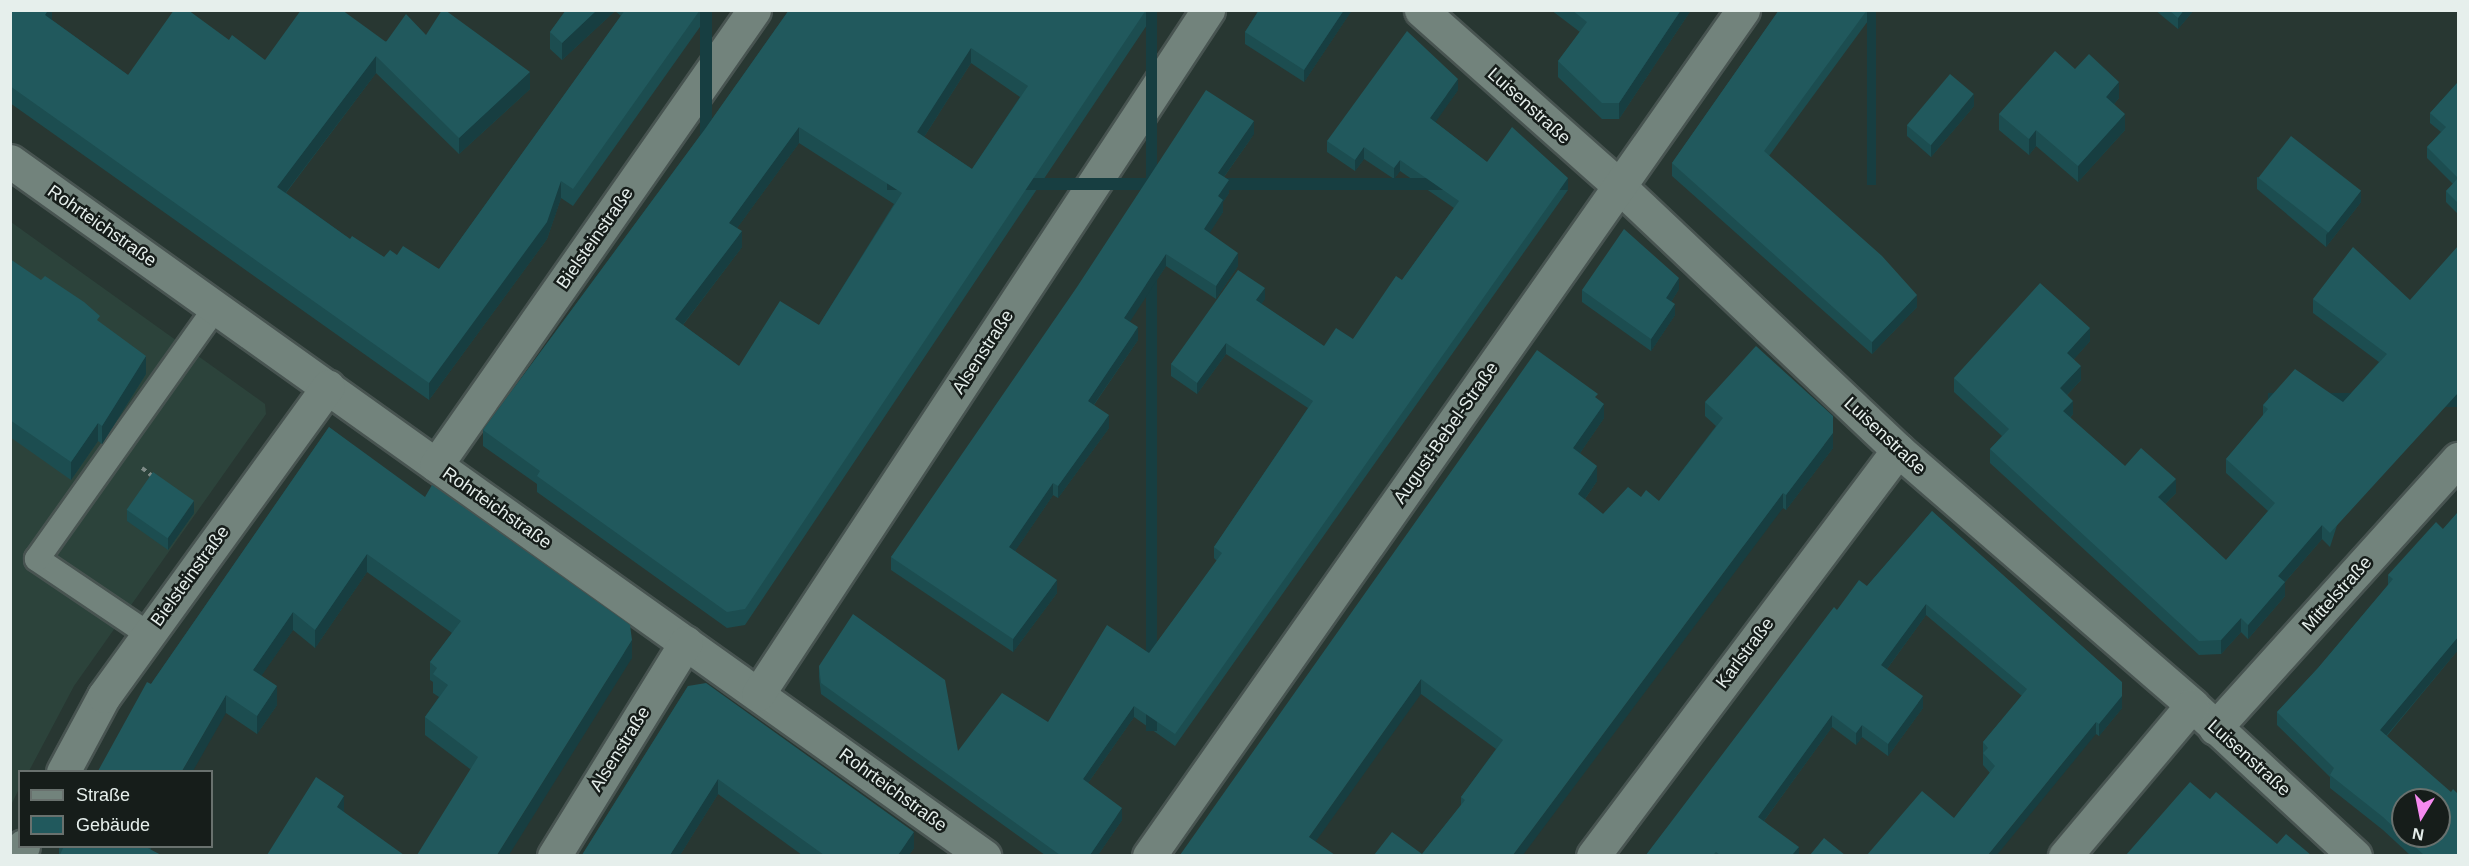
<!DOCTYPE html>
<meta charset="utf-8">
<style>
body{margin:0}
#map{position:relative;width:2469px;height:866px;overflow:hidden;background:#283732;font-family:Helvetica,sans-serif}
div>[style]{position:absolute}
[style*='--x']{left:calc(var(--x)*1px);top:calc(var(--y)*1px);width:calc(var(--w)*1px);rotate:calc(var(--a)*1deg)}
.built>*{inset:0;background:#2c433b}
.path>*{height:4px;margin-top:-2px;transform-origin:0;background:repeating-linear-gradient(90deg,#7e8a86 0 4.5px,transparent 0 9px)}
.roads{filter:drop-shadow(2px 0 #485451) drop-shadow(-2px 0 #485451) drop-shadow(0 2px #485451) drop-shadow(0 -2px #485451)}
.service>*{height:24px;margin:-12px;padding:0 12px;transform-origin:12px;border-radius:12px;background:#72837c}
.minor>*{height:33px;margin:-16.5px;padding:0 16.5px;transform-origin:16.5px;border-radius:16.5px;background:#72837c}
.wall>*{inset:0;background:#1c4d50}
.shaded-wall>*{inset:0;background:#173e41;transform-origin:0 0}
.building>*{inset:0;background:#21595d;transform-origin:0 0}
span{translate:-50% -50%;white-space:nowrap;text-align:center;line-height:1.15;-webkit-text-stroke:5px #161d1a;paint-order:stroke}
.street-label{font-size:18px;color:#e6efec}
.frame{position:absolute;inset:0;border:12px solid #e6efec;pointer-events:none}
.legend{position:absolute;left:18px;top:770px;width:195px;height:78px;box-sizing:border-box;background:#161d1a;border:2px solid #69716e;margin:0;padding:8px 10px;list-style:none;font-size:18px;color:#e6efec}
.legend li{display:flex;align-items:center;gap:12px;height:30px}
.legend b{width:30px;border:2px solid #69716e}
.north{position:absolute;left:2391px;top:788px;width:60px;height:60px;box-sizing:border-box;background:#161d1a;border:2px solid #69716e;border-radius:50%;rotate:190deg;font-size:16px;font-weight:700;line-height:24px;text-align:center;color:#e6efec}
.north::after{content:'';display:block;margin:auto;width:21px;height:27px;background:#f589ef;clip-path:polygon(50% 0,100% 100%,50% 72%,0 100%)}
</style>
<div id="map">
<div class="built">
<div style="clip-path:polygon(11px 222px,265px 404px,266px 414px,74px 686px,29px 771px,20px 772px,19px 789px,11px 805px)"></div>
</div>
<div class="path">
<div style="--x:142;--y:468;--w:16;--a:38"></div>
</div>
<div class="roads">
<div class="service">
<div style="--x:148;--y:634;--w:134;--a:-146"></div>
<div style="--x:37;--y:559;--w:309;--a:-54.6"></div>
</div>
<div class="minor">
<div style="--x:1421;--y:10;--w:265;--a:41.6"></div>
<div style="--x:1619;--y:186;--w:384;--a:43.4"></div>
<div style="--x:1898;--y:450;--w:389;--a:40.9"></div>
<div style="--x:2192;--y:705;--w:222;--a:42.8"></div>
<div style="--x:10;--y:161;--w:1197;--a:35.51"></div>
<div style="--x:436;--y:465;--w:555;--a:-55.05"></div>
<div style="--x:758;--y:694;--w:819;--a:-56.66"></div>
<div style="--x:2215;--y:728;--w:363;--a:-47.9"></div>
<div style="--x:63;--y:772;--w:86;--a:-61.7"></div>
<div style="--x:104;--y:696;--w:382;--a:-54.1"></div>
<div style="--x:18;--y:856;--w:11;--a:-63"></div>
<div style="--x:554;--y:856;--w:251;--a:-58.3"></div>
<div style="--x:1149;--y:856;--w:1034;--a:-54.93"></div>
<div style="--x:1593;--y:856;--w:508;--a:-53.08"></div>
<div style="--x:2065;--y:856;--w:197;--a:-49.9"></div>
</div>
</div>
<div class="wall">
<div style="clip-path:polygon(10px 10px,52px 10px,52px 20px,128px 75px,229px 40px,265px 60px,426px 35px,530px 89px,459px 154px,376px 73px,286px 193px,350px 239px,384px 257px,397px 255px,439px 269px,621px 16px,615px 11px,562px 60px,550px 49px,550px 32px,566px 10px,712px 10px,573px 206px,561px 198px,547px 239px,429px 400px,10px 103px)"></div>
<div style="clip-path:polygon(evenodd,789px 10px,1157px 10px,745px 625px,727px 628px,537px 492px,537px 484px,483px 446px,483px 430px,705px 129px,789px 10px,971px 63px,1020px 97px,972px 169px,924px 137px,971px 63px,789px 10px,799px 143px,894px 204px,819px 325px,739px 366px,683px 325px,742px 247px,737px 228px,799px 143px)"></div>
<div style="clip-path:polygon(1259px 10px,1352px 10px,1304px 82px,1245px 44px,1245px 32px)"></div>
<div style="clip-path:polygon(1551px 10px,1691px 10px,1619px 119px,1602px 119px,1558px 77px,1558px 61px,1580px 32px)"></div>
<div style="clip-path:polygon(1779px 10px,1876px 10px,1769px 156px,1917px 307px,1872px 354px,1672px 176px,1672px 163px)"></div>
<div style="clip-path:polygon(2155px 10px,2194px 10px,2178px 29px)"></div>
<div style="clip-path:polygon(2075px 69px,2119px 98px,2114px 104px,2125px 130px,2078px 182px,2036px 146px,2029px 155px,1999px 130px,1999px 114px)"></div>
<div style="clip-path:polygon(2458px 82px,2458px 214px,2446px 202px,2446px 191px,2453px 184px,2427px 158px,2427px 147px,2441px 132px,2430px 123px,2430px 113px)"></div>
<div style="clip-path:polygon(1458px 90px,1435px 122px,1487px 162px,1568px 190px,1175px 746px,1134px 717px,1088px 783px,1122px 820px,1098px 855px,1045px 855px,821px 694px,819px 677px,819px 666px,958px 751px,1048px 722px,1149px 653px,1217px 561px,1214px 558px,1214px 547px,1308px 408px,1226px 354px,1197px 394px,1171px 376px,1171px 364px,1265px 299px,1261px 304px,1324px 346px,1353px 339px,1402px 280px,1454px 208px,1400px 171px,1394px 179px,1364px 159px,1355px 171px,1327px 152px,1327px 141px)"></div>
<div style="clip-path:polygon(1974px 106px,1931px 157px,1907px 136px,1907px 125px)"></div>
<div style="clip-path:polygon(1254px 134px,1224px 177px,1229px 193px,1223px 202px,1223px 212px,1209px 233px,1238px 266px,1216px 299px,1166px 266px,1129px 322px,1138px 340px,1094px 405px,1109px 428px,1058px 498px,1053px 495px,1015px 551px,1057px 593px,1013px 652px,891px 570px,891px 557px)"></div>
<div style="clip-path:polygon(2257px 177px,2361px 202px,2326px 247px,2257px 189px)"></div>
<div style="clip-path:polygon(10px 259px,100px 323px,146px 374px,102px 444px,98px 441px,71px 480px,10px 437px)"></div>
<div style="clip-path:polygon(1679px 289px,1671px 302px,1675px 315px,1651px 351px,1582px 302px,1582px 290px)"></div>
<div style="clip-path:polygon(2313px 299px,2410px 300px,2330px 547px,2322px 539px,2285px 582px,2285px 596px,2248px 639px,2241px 632px,2221px 654px,2199px 655px,1990px 463px,1990px 449px,2002px 436px,1954px 392px,1954px 378px,2090px 341px,2074px 359px,2081px 380px,2067px 395px,2073px 414px,2070px 418px,2125px 466px,2176px 493px,2165px 504px,2226px 560px,2268px 511px,2226px 473px,2226px 459px,2263px 416px,2263px 405px,2343px 402px,2379px 362px,2313px 313px)"></div>
<div style="clip-path:polygon(1598px 399px,1604px 418px,1580px 453px,1597px 481px,1585px 499px,1603px 514px,1641px 497px,1659px 501px,1716px 426px,1705px 416px,1705px 402px,1833px 448px,1786px 510px,1783px 508px,1422px 854px,1461px 805px,1461px 797px,1496px 749px,1421px 694px,1180px 855px)"></div>
<div style="clip-path:polygon(329px 427px,632px 658px,470px 769px,425px 735px,425px 717px,439px 697px,433px 693px,433px 682px,430px 680px,430px 662px,452px 633px,367px 572px,315px 648px,293px 630px,261px 676px,277px 705px,257px 734px,226px 713px,151px 684px)"></div>
<div style="clip-path:polygon(127px 510px,194px 513px,168px 550px,127px 521px)"></div>
<div style="clip-path:polygon(1932px 511px,2122px 708px,2099px 736px,2096px 734px,1954px 818px,1990px 773px,1983px 765px,1983px 742px,2022px 696px,1926px 615px,1887px 669px,1923px 708px,1888px 756px,1862px 737px,1856px 745px,1832px 727px,1764px 821px,1799px 855px,1646px 855px,1837px 610px,1867px 586px)"></div>
<div style="clip-path:polygon(2458px 512px,2458px 651px,2458px 650px,2387px 736px,2458px 855px,2410px 855px,2383px 830px,2330px 788px,2330px 777px,2277px 725px,2277px 712px,2318px 668px,2388px 585px,2388px 575px,2443px 529px)"></div>
<div style="clip-path:polygon(688px 686px,914px 848px,909px 855px,802px 855px,718px 794px,680px 855px,582px 855px)"></div>
<div style="clip-path:polygon(59px 846px,152px 846px,150px 850px,161px 855px,59px 855px)"></div>
</div>
<div class="shaded-wall">
<div style="clip-path:polygon(48px 10px,52px 10px,52px 23px,45px 15px)"></div>
<div style="clip-path:polygon(597px 10px,615px 11px,562px 60px,562px 43px)"></div>
<div style="left:700px;top:10px;width:12px;height:219px"></div>
<div style="left:1146px;top:10px;width:11px;height:721px"></div>
<div style="clip-path:polygon(1344px 10px,1352px 10px,1304px 82px,1304px 70px)"></div>
<div style="clip-path:polygon(1681px 10px,1691px 10px,1619px 119px,1619px 103px)"></div>
<div style="left:1867px;top:10px;width:9px;height:175px"></div>
<div style="clip-path:polygon(2184px 10px,2194px 10px,2178px 29px,2178px 18px)"></div>
<div style="clip-path:polygon(971px 48px,971px 63px,917px 148px,917px 132px)"></div>
<div style="clip-path:polygon(376px 56px,376px 73px,277px 204px,277px 187px)"></div>
<div style="clip-path:polygon(530px 72px,530px 89px,459px 154px,459px 138px)"></div>
<div style="clip-path:polygon(1458px 79px,1458px 90px,1430px 130px,1430px 118px)"></div>
<div style="clip-path:polygon(2119px 82px,2119px 98px,2106px 113px,2106px 97px)"></div>
<div style="clip-path:polygon(1974px 94px,1974px 106px,1931px 157px,1931px 145px)"></div>
<div style="clip-path:polygon(2125px 114px,2125px 130px,2078px 182px,2078px 166px)"></div>
<div style="clip-path:polygon(1254px 121px,1254px 134px,1218px 185px,1218px 173px)"></div>
<div style="clip-path:polygon(799px 127px,799px 143px,729px 239px,729px 223px)"></div>
<div style="clip-path:polygon(2036px 130px,2036px 146px,2029px 155px,2029px 139px)"></div>
<div style="clip-path:polygon(1364px 147px,1364px 159px,1355px 171px,1355px 160px)"></div>
<div style="clip-path:polygon(1400px 160px,1400px 171px,1394px 179px,1394px 168px)"></div>
<div style="left:1568px;top:178px;width:12px;height:681px;rotate:90deg"></div>
<div style="clip-path:polygon(1229px 180px,1229px 193px,1223px 202px,1223px 212px,1204px 242px,1204px 229px,1218px 196px)"></div>
<div style="clip-path:polygon(561px 181px,561px 198px,547px 239px,429px 400px,429px 383px)"></div>
<div style="clip-path:polygon(2361px 191px,2361px 202px,2326px 247px,2326px 235px)"></div>
<div style="clip-path:polygon(742px 231px,742px 247px,675px 335px,675px 319px)"></div>
<div style="clip-path:polygon(1238px 253px,1238px 266px,1216px 299px,1216px 286px)"></div>
<div style="clip-path:polygon(1166px 254px,1166px 266px,1124px 331px,1124px 318px)"></div>
<div style="clip-path:polygon(1679px 278px,1679px 289px,1666px 310px,1666px 298px)"></div>
<div style="clip-path:polygon(1265px 288px,1265px 299px,1256px 311px,1256px 300px)"></div>
<div style="clip-path:polygon(1917px 295px,1917px 307px,1872px 354px,1872px 342px)"></div>
<div style="clip-path:polygon(1675px 304px,1675px 315px,1651px 351px,1651px 339px)"></div>
<div style="clip-path:polygon(1138px 327px,1138px 340px,1088px 413px,1088px 401px)"></div>
<div style="clip-path:polygon(2090px 328px,2090px 341px,2067px 367px,2067px 353px)"></div>
<div style="clip-path:polygon(1226px 343px,1226px 354px,1197px 394px,1197px 383px)"></div>
<div style="clip-path:polygon(146px 356px,146px 374px,102px 444px,102px 426px)"></div>
<div style="clip-path:polygon(2081px 366px,2081px 380px,2060px 402px,2060px 388px)"></div>
<div style="left:2458px;top:393px;width:14px;height:190px;rotate:90deg"></div>
<div style="clip-path:polygon(2073px 401px,2073px 414px,2063px 425px,2063px 411px)"></div>
<div style="clip-path:polygon(1604px 404px,1604px 418px,1573px 463px,1573px 448px)"></div>
<div style="clip-path:polygon(1109px 415px,1109px 428px,1058px 498px,1058px 486px)"></div>
<div style="clip-path:polygon(98px 423px,98px 441px,71px 480px,71px 462px)"></div>
<div style="clip-path:polygon(1833px 433px,1833px 448px,1786px 510px,1786px 495px)"></div>
<div style="clip-path:polygon(1597px 466px,1597px 481px,1578px 509px,1578px 494px)"></div>
<div style="clip-path:polygon(2176px 479px,2176px 493px,2158px 511px,2158px 497px)"></div>
<div style="clip-path:polygon(1053px 483px,1053px 495px,1009px 560px,1009px 547px)"></div>
<div style="clip-path:polygon(1783px 493px,1783px 508px,1523px 855px,1513px 855px)"></div>
<div style="clip-path:polygon(194px 501px,194px 513px,168px 550px,168px 538px)"></div>
<div style="clip-path:polygon(2322px 525px,2322px 539px,2278px 590px,2278px 576px)"></div>
<div style="clip-path:polygon(367px 554px,367px 572px,315px 648px,315px 630px)"></div>
<div style="clip-path:polygon(1057px 580px,1057px 593px,1013px 652px,1013px 639px)"></div>
<div style="clip-path:polygon(2285px 582px,2285px 596px,2248px 639px,2248px 625px)"></div>
<div style="clip-path:polygon(1926px 604px,1926px 615px,1881px 677px,1881px 665px)"></div>
<div style="clip-path:polygon(293px 612px,293px 630px,253px 688px,253px 670px)"></div>
<div style="clip-path:polygon(2241px 618px,2241px 632px,2221px 654px,2221px 640px)"></div>
<div style="clip-path:polygon(2458px 637px,2458px 650px,2380px 743px,2380px 730px)"></div>
<div style="clip-path:polygon(632px 640px,632px 658px,509px 855px,497px 855px)"></div>
<div style="clip-path:polygon(1421px 679px,1421px 694px,1309px 851px,1309px 837px)"></div>
<div style="clip-path:polygon(2122px 682px,2122px 708px,2099px 736px,2099px 724px)"></div>
<div style="clip-path:polygon(277px 686px,277px 705px,257px 734px,257px 716px)"></div>
<div style="clip-path:polygon(226px 695px,226px 713px,193px 771px,182px 771px)"></div>
<div style="clip-path:polygon(1923px 696px,1923px 708px,1888px 756px,1888px 744px)"></div>
<div style="clip-path:polygon(1134px 706px,1134px 717px,1083px 790px,1083px 779px)"></div>
<div style="clip-path:polygon(1832px 715px,1832px 727px,1758px 829px,1758px 817px)"></div>
<div style="clip-path:polygon(2096px 722px,2096px 734px,1997px 855px,1988px 855px)"></div>
<div style="clip-path:polygon(1862px 725px,1862px 737px,1856px 745px,1856px 733px)"></div>
<div style="clip-path:polygon(718px 779px,718px 794px,680px 855px,670px 855px)"></div>
<div style="clip-path:polygon(344px 796px,344px 814px,337px 807px)"></div>
<div style="clip-path:polygon(1122px 808px,1122px 820px,1098px 855px,1090px 855px)"></div>
<div style="clip-path:polygon(914px 832px,914px 848px,909px 855px,898px 855px)"></div>
<div style="clip-path:polygon(1799px 847px,1799px 855px,1792px 855px)"></div>
</div>
<div class="building">
<div style="clip-path:polygon(10px 10px,48px 10px,45px 15px,128px 75px,174px 10px,188px 10px,229px 40px,232px 35px,265px 60px,301px 10px,342px 10px,386px 42px,406px 14px,426px 35px,442px 10px,445px 10px,530px 72px,459px 138px,376px 56px,277px 187px,350px 239px,352px 236px,384px 257px,390px 250px,397px 255px,403px 246px,439px 269px,625px 10px,700px 10px,573px 189px,561px 181px,547px 222px,429px 383px,10px 86px)"></div>
<div style="clip-path:polygon(566px 10px,597px 10px,562px 43px,550px 32px)"></div>
<div style="clip-path:polygon(evenodd,789px 10px,1146px 10px,745px 609px,727px 612px,537px 476px,540px 471px,483px 430px,705px 129px,789px 10px,971px 48px,1028px 86px,972px 169px,917px 132px,971px 48px,789px 10px,799px 127px,902px 193px,819px 325px,780px 301px,739px 366px,675px 319px,742px 231px,729px 223px,799px 127px)"></div>
<div style="clip-path:polygon(1259px 10px,1344px 10px,1304px 70px,1245px 32px)"></div>
<div style="clip-path:polygon(1572px 10px,1681px 10px,1619px 103px,1602px 103px,1558px 61px,1587px 22px)"></div>
<div style="clip-path:polygon(1779px 10px,1867px 10px,1764px 151px,1882px 256px,1917px 295px,1872px 342px,1672px 163px)"></div>
<div style="clip-path:polygon(2169px 10px,2184px 10px,2178px 18px)"></div>
<div style="clip-path:polygon(1407px 31px,1458px 79px,1430px 118px,1487px 162px,1512px 127px,1568px 178px,1175px 734px,1134px 706px,1083px 779px,1122px 808px,1090px 855px,1060px 855px,821px 683px,819px 666px,853px 614px,945px 680px,958px 751px,1002px 693px,1048px 722px,1107px 625px,1149px 653px,1222px 553px,1214px 547px,1313px 401px,1226px 343px,1197px 383px,1171px 364px,1238px 270px,1265px 288px,1256px 300px,1324px 346px,1336px 328px,1353px 339px,1396px 276px,1402px 280px,1459px 201px,1400px 160px,1394px 168px,1364px 147px,1355px 160px,1327px 141px)"></div>
<div style="clip-path:polygon(2055px 51px,2075px 69px,2089px 54px,2119px 82px,2106px 97px,2125px 114px,2078px 166px,2036px 130px,2029px 139px,1999px 114px)"></div>
<div style="left:1950px;top:74px;width:31px;height:67px;rotate:40deg"></div>
<div style="clip-path:polygon(2458px 82px,2458px 203px,2446px 191px,2458px 178px,2427px 147px,2446px 127px,2430px 113px)"></div>
<div style="clip-path:polygon(1206px 90px,1254px 121px,1218px 173px,1229px 180px,1218px 196px,1223px 200px,1204px 229px,1238px 253px,1216px 286px,1166px 254px,1124px 318px,1138px 327px,1088px 401px,1109px 415px,1058px 486px,1053px 483px,1009px 547px,1057px 580px,1013px 639px,891px 557px,1077px 287px)"></div>
<div style="left:2291px;top:136px;width:89px;height:53px;rotate:38deg"></div>
<div style="clip-path:polygon(1624px 229px,1679px 278px,1666px 298px,1675px 304px,1651px 339px,1582px 290px)"></div>
<div style="clip-path:polygon(2458px 246px,2458px 393px,2330px 533px,2322px 525px,2278px 576px,2285px 582px,2248px 625px,2241px 618px,2221px 640px,2199px 641px,1990px 449px,2009px 429px,1954px 378px,2040px 283px,2090px 328px,2067px 353px,2081px 366px,2060px 388px,2073px 401px,2063px 411px,2125px 466px,2141px 448px,2176px 479px,2158px 497px,2226px 560px,2275px 503px,2226px 459px,2268px 409px,2263px 405px,2295px 369px,2343px 402px,2387px 354px,2313px 299px,2353px 247px,2410px 300px)"></div>
<div style="clip-path:polygon(10px 259px,41px 280px,45px 276px,84px 302px,100px 316px,97px 320px,146px 356px,102px 426px,98px 423px,71px 462px,10px 420px)"></div>
<div style="clip-path:polygon(1756px 346px,1833px 416px,1833px 433px,1786px 495px,1783px 493px,1513px 855px,1374px 855px,1392px 832px,1422px 854px,1465px 800px,1461px 797px,1503px 740px,1421px 679px,1309px 837px,1335px 855px,1180px 855px,1537px 350px,1598px 394px,1595px 397px,1604px 404px,1573px 448px,1597px 466px,1578px 494px,1603px 514px,1628px 487px,1641px 497px,1646px 490px,1659px 501px,1723px 418px,1705px 402px)"></div>
<div style="clip-path:polygon(329px 427px,425px 497px,432px 485px,630px 625px,632px 640px,497px 855px,417px 855px,478px 757px,425px 717px,448px 685px,433px 674px,437px 668px,430px 662px,461px 621px,367px 554px,315px 630px,293px 612px,253px 670px,277px 686px,257px 716px,226px 695px,182px 771px,98px 771px,147px 682px,151px 684px)"></div>
<div style="left:153px;top:472px;width:50px;height:46px;rotate:35deg"></div>
<div style="clip-path:polygon(1932px 511px,2122px 682px,2122px 696px,2099px 724px,2096px 722px,1988px 855px,1867px 855px,1922px 791px,1954px 818px,1995px 766px,1983px 753px,1988px 748px,1983px 742px,2027px 689px,1926px 604px,1881px 665px,1923px 696px,1888px 744px,1862px 725px,1856px 733px,1832px 715px,1758px 817px,1799px 847px,1792px 855px,1720px 855px,1716px 852px,1713px 855px,1646px 855px,1834px 607px,1837px 610px,1859px 580px,1867px 586px)"></div>
<div style="clip-path:polygon(2458px 512px,2458px 638px,2458px 637px,2380px 730px,2451px 792px,2453px 789px,2458px 794px,2458px 855px,2424px 855px,2403px 836px,2439px 836px,2439px 800px,2403px 800px,2403px 836px,2383px 817px,2330px 775px,2334px 768px,2277px 712px,2318px 668px,2393px 579px,2388px 575px,2436px 522px,2443px 529px)"></div>
<div style="clip-path:polygon(706px 683px,914px 832px,898px 855px,824px 855px,718px 779px,670px 855px,582px 855px,688px 686px)"></div>
<div style="clip-path:polygon(316px 777px,344px 796px,337px 807px,404px 855px,267px 855px)"></div>
<div style="clip-path:polygon(2190px 782px,2210px 799px,2216px 792px,2277px 844px,2286px 834px,2311px 855px,2126px 855px)"></div>
<div style="clip-path:polygon(1824px 838px,1845px 855px,1810px 855px)"></div>
<div style="clip-path:polygon(64px 846px,144px 846px,161px 855px,60px 855px)"></div>
</div>
<div class="street-label">
<span style="left:1529px;top:106px;rotate:42deg">Luisenstraße</span>
<span style="left:102px;top:226px;rotate:35deg">Rohrteichstraße</span>
<span style="left:595px;top:238px;rotate:-55deg">Bielsteinstraße</span>
<span style="left:983px;top:352px;rotate:-57deg">Alsenstraße</span>
<span style="left:1446px;top:433px;rotate:-55deg">August-Bebel-Straße</span>
<span style="left:1885px;top:436px;rotate:43deg">Luisenstraße</span>
<span style="left:497px;top:508px;rotate:35deg">Rohrteichstraße</span>
<span style="left:190px;top:576px;rotate:-54deg">Bielsteinstraße</span>
<span style="left:2337px;top:594px;rotate:-48deg">Mittelstraße</span>
<span style="left:1745px;top:653px;rotate:-53deg">Karlstraße</span>
<span style="left:620px;top:749px;rotate:-58deg">Alsenstraße</span>
<span style="left:2249px;top:758px;rotate:42deg">Luisenstraße</span>
<span style="left:893px;top:790px;rotate:36deg">Rohrteichstraße</span>
</div>
<div class="frame"></div>
<ul class="legend">
<li><b style="height:8px;background:#72837c"></b>Straße</li>
<li><b style="height:16px;background:#21595d"></b>Gebäude</li>
</ul>
<div class="north">N</div>
</div>
